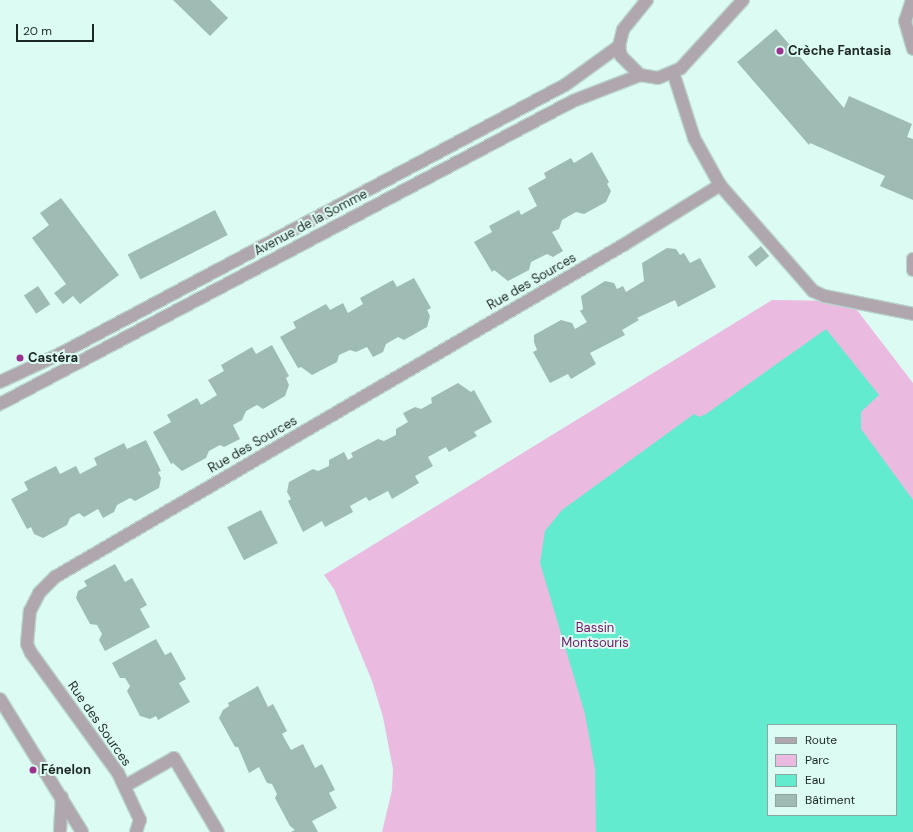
<!DOCTYPE html>
<meta charset="utf-8">
<style>
body{margin:0}
#map{position:relative;width:913px;height:832px;overflow:hidden;background:#dcfbf2;font-family:"DM Sans",sans-serif}
div>[style]{position:absolute}
[style*='--x']{left:calc(var(--x)*1px);top:calc(var(--y)*1px);width:calc(var(--w)*1px);rotate:calc(var(--a)*1deg)}
.green>*{inset:0;background:#ebbae1}
.water>*{inset:0;background:#62ebcf}
.building>*{inset:0;background:#9fbcb4;transform-origin:0 0}
.roads{filter:drop-shadow(1px 0 #b9d5cd) drop-shadow(-1px 0 #b9d5cd) drop-shadow(0 1px #b9d5cd) drop-shadow(0 -1px #b9d5cd)}
.service>*{height:12px;margin:-6px;padding:0 6px;transform-origin:6px;border-radius:6px;background:#b0a7ae}
.minor>*{height:12px;margin:-6px;padding:0 6px;transform-origin:6px;border-radius:6px;background:#b0a7ae}
.tertiary>*{height:12px;margin:-6px;padding:0 6px;transform-origin:6px;border-radius:6px;background:#b0a7ae}
.dots>*{width:11px;height:11px;translate:-50% -50%;box-sizing:border-box;border:2px solid #dcfbf2;border-radius:50%}
span{translate:-50% -50%;white-space:nowrap;text-align:center;line-height:1.15;-webkit-text-stroke:4px #dcfbf2;paint-order:stroke}
.poi-label{font-size:13px;color:#1c2724;font-weight:700}
.left{translate:0 -50%;text-align:left}
.street-label{font-size:13px;color:#1c2724}
.park-label{font-size:13px;color:#721467}
.legend{position:absolute;left:767px;top:724px;width:130px;height:92px;box-sizing:border-box;background:#dcfbf2;border:1px solid #8fa6a0;margin:0;padding:5px 7px;list-style:none;font-size:12px;color:#1c2724}
.legend li{display:flex;align-items:center;gap:8px;height:20px}
.legend b{width:20px;border:1px solid #8fa6a0}
.scale{position:absolute;left:16px;top:24px;width:78px;height:18px;box-sizing:border-box;border:2px solid #1c2724;border-top:0;padding-left:5px;font-size:12px;line-height:14px;white-space:nowrap;color:#1c2724;-webkit-text-stroke:3px #dcfbf2;paint-order:stroke}
</style>
<div id="map">
<div class="green">
<div style="clip-path:polygon(evenodd,772px 300px,850px 301px,913px 383px,913px 832px,382px 832px,392px 790px,393px 769px,383px 717px,372px 681px,334px 589px,324px 575px,772px 300px,768px 725px,896px 725px,896px 815px,768px 815px,768px 725px)"></div>
</div>
<div class="water">
<div style="clip-path:polygon(evenodd,826px 329px,879px 395px,861px 412px,861px 429px,913px 500px,913px 832px,596px 832px,595px 769px,585px 714px,540px 563px,545px 531px,562px 510px,694px 414px,699px 417px,706px 414px,826px 329px,768px 725px,896px 725px,896px 815px,768px 815px,768px 725px)"></div>
</div>
<div class="building">
<div style="clip-path:polygon(173px 0,210px 0,228px 18px,210px 36px)"></div>
<div style="clip-path:polygon(776px 29px,844px 108px,849px 96px,912px 124px,907px 137px,913px 139px,913px 200px,880px 186px,885px 176px,810px 143px,809px 145px,737px 62px)"></div>
<div style="clip-path:polygon(592px 152px,609px 182px,607px 184px,611px 191px,606px 202px,584px 214px,576px 212px,562px 220px,559px 229px,552px 232px,563px 251px,553px 257px,547px 254px,531px 262px,529px 270px,508px 281px,494px 270px,492px 272px,474px 242px,492px 232px,489px 226px,519px 210px,521px 215px,537px 206px,528px 188px,546px 178px,544px 173px,571px 158px,574px 163px)"></div>
<div style="clip-path:polygon(61px 198px,119px 275px,80px 304px,73px 296px,63px 304px,54px 293px,66px 284px,32px 238px,49px 225px,40px 213px)"></div>
<div style="left:215px;top:210px;width:28px;height:98px;rotate:63deg"></div>
<div style="left:761px;top:246px;width:13px;height:17px;rotate:51deg"></div>
<div style="clip-path:polygon(667px 248px,676px 249px,680px 255px,684px 253px,690px 263px,700px 258px,716px 287px,678px 307px,675px 300px,637px 318px,639px 320px,622px 330px,625px 335px,590px 353px,596px 364px,571px 379px,568px 374px,550px 383px,533px 352px,537px 350px,534px 342px,534px 335px,561px 320px,572px 323px,575px 329px,587px 322px,580px 311px,583px 309px,581px 296px,605px 281px,614px 283px,617px 289px,623px 286px,626px 292px,644px 281px,642px 263px)"></div>
<div style="clip-path:polygon(414px 278px,431px 308px,427px 310px,430px 316px,427px 327px,404px 340px,398px 337px,386px 344px,383px 352px,373px 357px,367px 347px,356px 352px,350px 350px,339px 355px,337px 362px,312px 375px,301px 367px,298px 368px,280px 337px,296px 328px,293px 322px,326px 304px,330px 310px,343px 303px,348px 313px,363px 304px,360px 298px,393px 280px,397px 287px)"></div>
<div style="left:38px;top:286px;width:22px;height:17px;rotate:56deg"></div>
<div style="clip-path:polygon(272px 345px,289px 376px,286px 378px,289px 385px,285px 396px,263px 409px,257px 405px,246px 411px,242px 420px,233px 425px,240px 439px,224px 447px,220px 445px,209px 451px,206px 458px,182px 471px,173px 463px,171px 464px,153px 432px,171px 422px,167px 415px,197px 398px,201px 405px,217px 395px,208px 380px,224px 371px,221px 365px,252px 347px,256px 354px)"></div>
<div style="clip-path:polygon(458px 383px,471px 392px,474px 390px,492px 422px,474px 432px,477px 436px,449px 452px,446px 447px,428px 457px,433px 466px,415px 476px,419px 483px,392px 499px,388px 491px,369px 501px,366px 497px,350px 506px,353px 512px,325px 527px,322px 521px,303px 532px,288px 501px,291px 499px,287px 492px,289px 482px,313px 469px,318px 471px,329px 466px,329px 460px,344px 452px,348px 460px,353px 457px,351px 453px,378px 439px,384px 441px,396px 435px,396px 429px,408px 422px,403px 413px,415px 407px,421px 409px,432px 403px,431px 398px)"></div>
<div style="clip-path:polygon(146px 440px,161px 471px,158px 472px,161px 478px,159px 488px,135px 501px,130px 498px,117px 505px,114px 512px,103px 518px,98px 509px,84px 517px,79px 513px,70px 518px,67px 525px,43px 538px,34px 534px,31px 527px,27px 529px,11px 499px,28px 490px,24px 482px,56px 466px,60px 474px,76px 466px,80px 474px,97px 465px,94px 458px,124px 443px,127px 449px)"></div>
<div style="left:261px;top:510px;width:37px;height:38px;rotate:63deg"></div>
<div style="clip-path:polygon(115px 564px,125px 582px,132px 578px,147px 605px,140px 609px,150px 627px,105px 651px,99px 640px,102px 634px,97px 625px,90px 624px,76px 598px,78px 591px,87px 586px,84px 581px)"></div>
<div style="clip-path:polygon(156px 639px,165px 655px,171px 652px,186px 679px,179px 683px,190px 702px,158px 720px,156px 716px,150px 719px,140px 716px,127px 691px,130px 686px,125px 678px,120px 678px,112px 663px)"></div>
<div style="clip-path:polygon(258px 686px,268px 707px,273px 704px,287px 731px,282px 734px,291px 750px,303px 744px,315px 768px,322px 764px,335px 790px,329px 793px,337px 808px,312px 821px,318px 832px,291px 832px,295px 830px,290px 826px,275px 798px,277px 794px,272px 784px,267px 783px,259px 767px,249px 773px,238px 747px,235px 747px,219px 718px,223px 710px,229px 706px,228px 703px)"></div>
</div>
<div class="roads">
<div class="service">
<div style="--x:125;--y:786;--w:56;--a:-29.7"></div>
<div style="--x:174;--y:758;--w:86;--a:59.3"></div>
</div>
<div class="minor">
<div style="--x:912;--y:0;--w:22;--a:108"></div>
<div style="--x:905;--y:21;--w:29;--a:74"></div>
<div style="--x:673;--y:72;--w:69;--a:72.3"></div>
<div style="--x:694;--y:138;--w:54;--a:61"></div>
<div style="--x:720;--y:185;--w:141;--a:48.7"></div>
<div style="--x:813;--y:291;--w:12;--a:24"></div>
<div style="--x:824;--y:296;--w:91;--a:11.4"></div>
<div style="--x:913;--y:259;--w:11;--a:90"></div>
<div style="--x:0;--y:699;--w:156;--a:58.3"></div>
<div style="--x:60;--y:832;--w:35;--a:-87"></div>
<div style="--x:136;--y:832;--w:13;--a:-72"></div>
<div style="--x:140;--y:820;--w:52;--a:-115.1"></div>
<div style="--x:118;--y:773;--w:148;--a:-125.9"></div>
<div style="--x:31;--y:653;--w:10;--a:-114"></div>
<div style="--x:27;--y:644;--w:33;--a:-85"></div>
<div style="--x:30;--y:611;--w:20;--a:-63"></div>
<div style="--x:39;--y:593;--w:23;--a:-45"></div>
<div style="--x:55;--y:577;--w:660;--a:-30.29"></div>
<div style="--x:625;--y:244;--w:112;--a:-31.8"></div>
</div>
<div class="tertiary">
<div style="--x:647;--y:0;--w:38;--a:129"></div>
<div style="--x:623;--y:30;--w:16;--a:104"></div>
<div style="--x:619;--y:46;--w:10;--a:79"></div>
<div style="--x:621;--y:56;--w:27;--a:45"></div>
<div style="--x:640;--y:75;--w:18;--a:9"></div>
<div style="--x:658;--y:78;--w:25;--a:-23"></div>
<div style="--x:681;--y:68;--w:92;--a:-47.6"></div>
<div style="--x:0;--y:382;--w:64;--a:-25"></div>
<div style="--x:58;--y:355;--w:574;--a:-28.04"></div>
<div style="--x:565;--y:85;--w:67;--a:-35.8"></div>
<div style="--x:0;--y:404;--w:648;--a:-27.87"></div>
<div style="--x:573;--y:101;--w:72;--a:-21.2"></div>
</div>
</div>
<div class="dots">
<div style="left:780px;top:51px;background:#9e3090"></div>
<div style="left:20px;top:358px;background:#9e3090"></div>
<div style="left:33px;top:770px;background:#9e3090"></div>
</div>
<div class="poi-label">
<span class="left" style="left:788px;top:51px">Crèche Fantasia</span>
<span class="left" style="left:28px;top:358px">Castéra</span>
<span class="left" style="left:41px;top:770px">Fénelon</span>
</div>
<div class="street-label">
<span style="left:311px;top:223px;rotate:-28deg">Avenue de la Somme</span>
<span style="left:532px;top:282px;rotate:-30deg">Rue des Sources</span>
<span style="left:253px;top:445px;rotate:-30deg">Rue des Sources</span>
<span style="left:99px;top:724px;rotate:55deg">Rue des Sources</span>
</div>
<div class="park-label">
<span style="left:595px;top:636px">Bassin<br>Montsouris</span>
</div>
<ul class="legend">
<li><b style="height:5px;background:#b0a7ae"></b>Route</li>
<li><b style="height:11px;background:#ebbae1"></b>Parc</li>
<li><b style="height:11px;background:#62ebcf"></b>Eau</li>
<li><b style="height:11px;background:#9fbcb4"></b>Bâtiment</li>
</ul>
<div class="scale">20 m</div>
</div>
